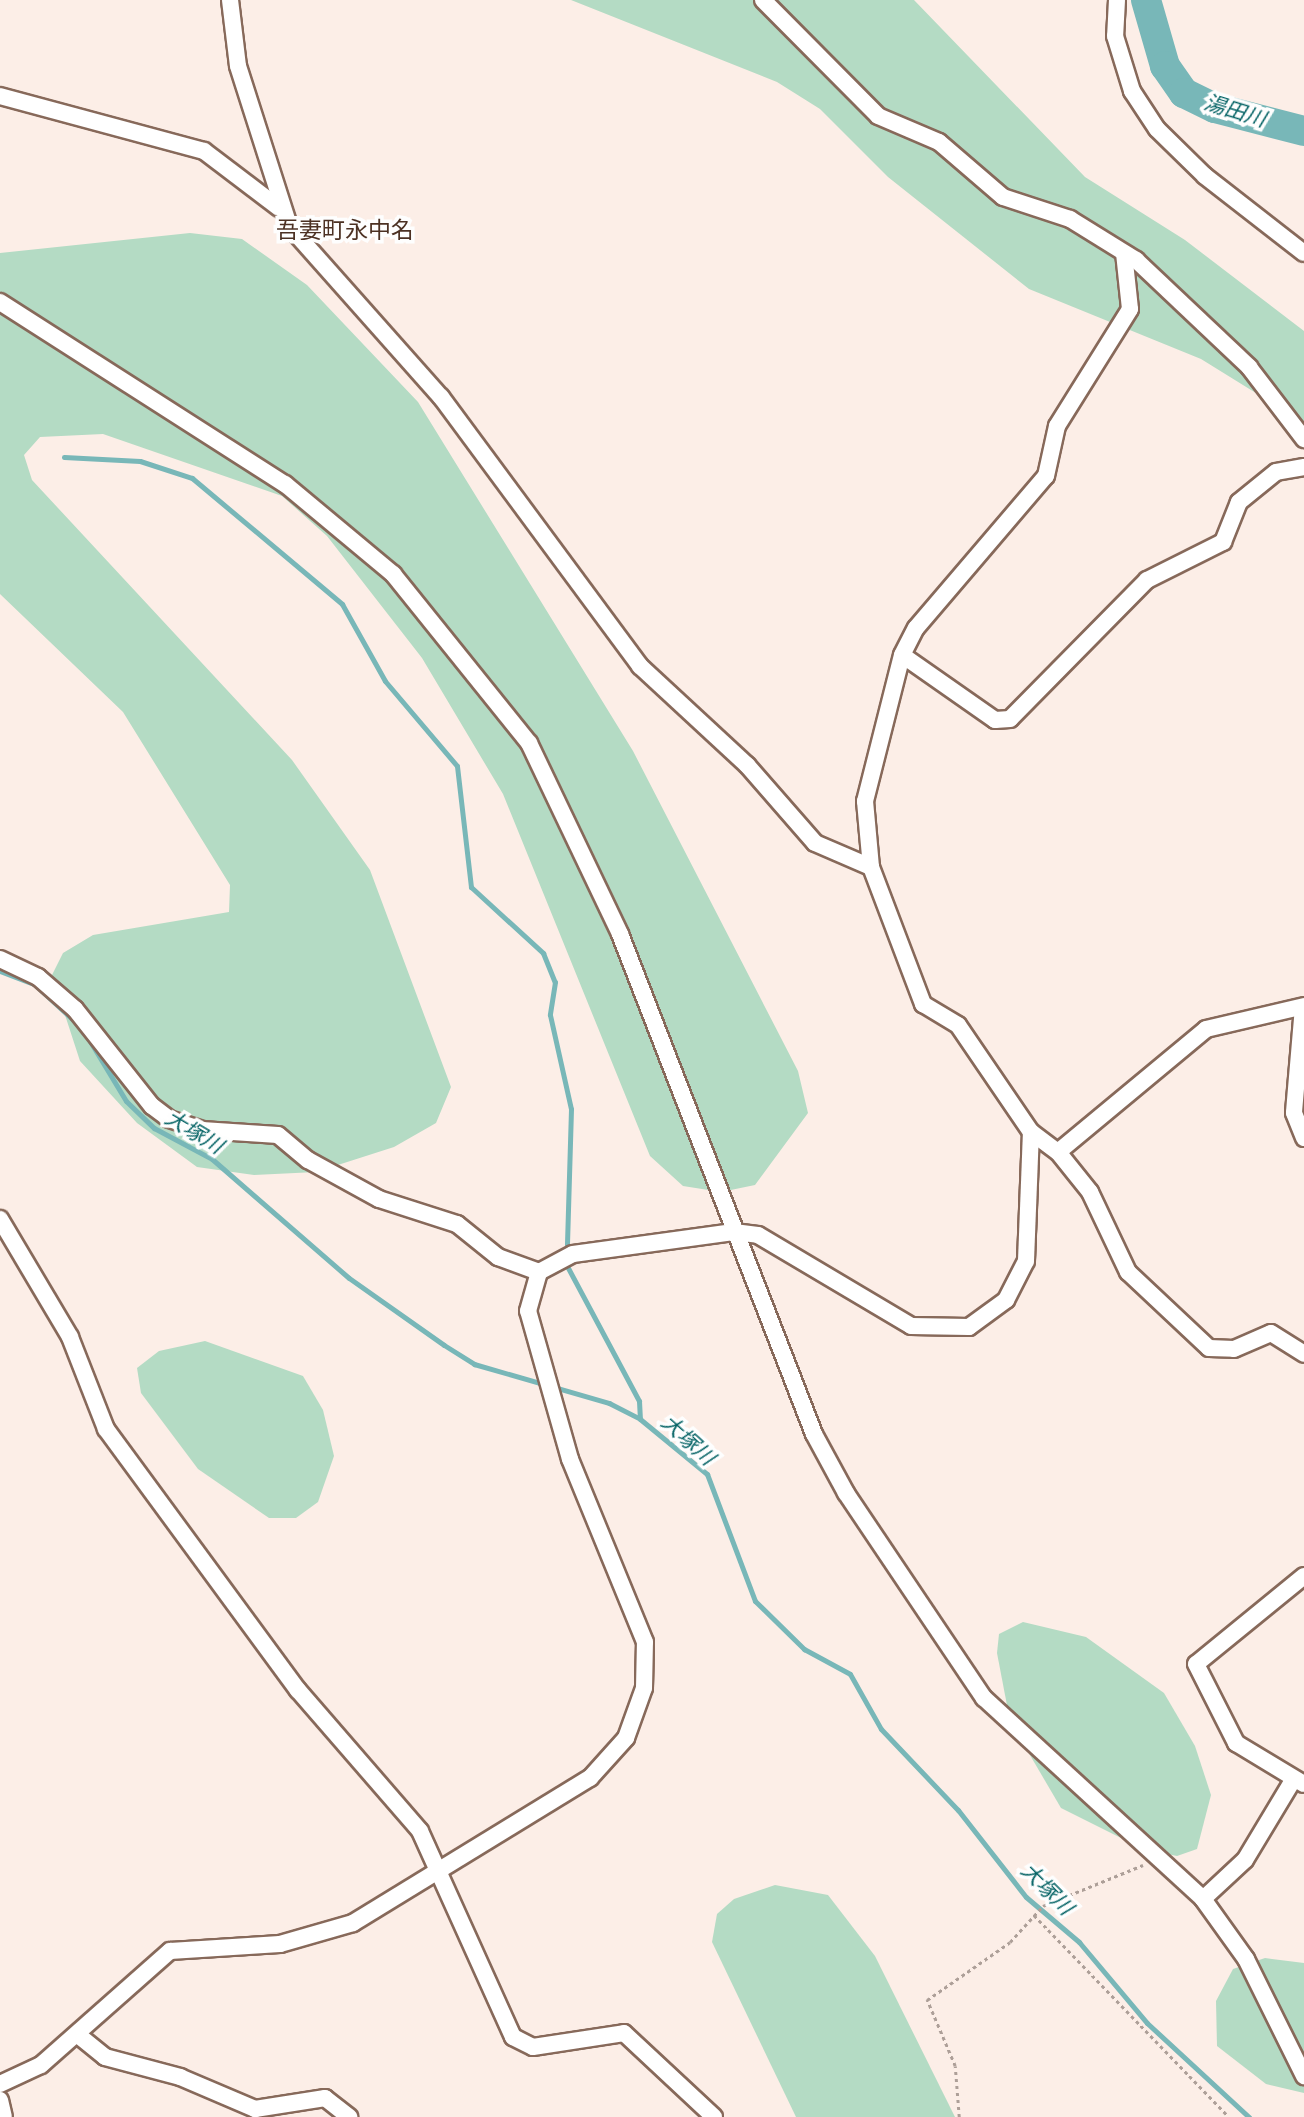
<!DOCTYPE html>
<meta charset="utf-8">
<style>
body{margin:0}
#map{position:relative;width:1304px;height:2117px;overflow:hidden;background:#fceee7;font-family:Inter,"Noto Sans JP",sans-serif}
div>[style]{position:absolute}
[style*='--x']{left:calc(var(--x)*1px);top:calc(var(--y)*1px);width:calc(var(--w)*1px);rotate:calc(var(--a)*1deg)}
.green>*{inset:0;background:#b4dbc4}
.stream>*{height:5px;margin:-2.5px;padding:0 2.5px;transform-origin:2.5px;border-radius:2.5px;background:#78b7b8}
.river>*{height:30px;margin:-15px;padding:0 15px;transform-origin:15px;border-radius:15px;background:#78b7b8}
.path>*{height:2.5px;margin-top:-1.25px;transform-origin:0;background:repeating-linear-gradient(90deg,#ad9f98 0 3.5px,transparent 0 7px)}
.roads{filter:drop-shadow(2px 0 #87695a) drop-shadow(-2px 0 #87695a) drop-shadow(0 2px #87695a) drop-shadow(0 -2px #87695a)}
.street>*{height:16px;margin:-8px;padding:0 8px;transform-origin:8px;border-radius:8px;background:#fff}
span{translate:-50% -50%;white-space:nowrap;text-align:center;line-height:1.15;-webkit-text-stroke:7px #fefefe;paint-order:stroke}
.water-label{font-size:21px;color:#036264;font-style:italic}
.quarter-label{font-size:23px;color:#4c3123}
</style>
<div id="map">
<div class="green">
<div style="clip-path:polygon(571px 0,914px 0,1085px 177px,1185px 240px,1304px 331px,1304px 423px,1201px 359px,1029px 289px,888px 177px,820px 109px,777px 82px)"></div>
<div style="clip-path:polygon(190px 233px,242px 239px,307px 285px,418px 402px,633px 751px,798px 1071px,808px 1113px,755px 1185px,721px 1192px,683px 1186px,650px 1156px,503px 794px,422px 658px,327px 536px,282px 496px,103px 434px,40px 437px,24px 455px,32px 480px,292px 760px,370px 870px,451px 1087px,436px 1123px,394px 1147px,316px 1172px,254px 1175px,197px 1167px,137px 1123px,80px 1061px,52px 975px,63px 953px,93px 935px,229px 912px,230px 885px,123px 712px,0 594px,0 253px)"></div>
<div style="clip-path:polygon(205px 1341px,303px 1376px,323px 1410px,334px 1456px,318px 1502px,296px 1518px,269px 1518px,198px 1469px,141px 1393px,137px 1368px,159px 1351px)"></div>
<div style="clip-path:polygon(1023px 1622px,1086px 1637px,1164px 1693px,1195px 1746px,1211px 1795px,1197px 1849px,1177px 1856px,1143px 1849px,1061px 1808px,1010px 1721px,997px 1653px,999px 1634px)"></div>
<div style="clip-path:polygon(775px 1885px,828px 1895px,875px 1956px,955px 2117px,796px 2117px,712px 1942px,717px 1914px,734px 1899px)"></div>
<div style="clip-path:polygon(1265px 1958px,1304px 1963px,1304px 2093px,1266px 2084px,1217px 2046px,1216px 2001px,1233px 1969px)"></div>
</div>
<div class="stream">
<div style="--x:64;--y:457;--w:76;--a:3"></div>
<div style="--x:140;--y:461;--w:55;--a:18.1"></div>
<div style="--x:192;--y:478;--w:196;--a:40"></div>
<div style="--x:342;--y:604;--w:88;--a:60.8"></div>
<div style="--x:385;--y:681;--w:111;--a:49.7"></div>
<div style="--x:457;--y:766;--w:122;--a:83.4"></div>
<div style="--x:471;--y:887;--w:98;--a:42.5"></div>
<div style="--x:543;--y:953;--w:31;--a:68"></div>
<div style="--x:555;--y:982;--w:33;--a:99"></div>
<div style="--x:550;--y:1015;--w:96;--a:77.4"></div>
<div style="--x:571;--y:1109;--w:136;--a:91.7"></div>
<div style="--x:0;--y:971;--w:36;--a:21"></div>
<div style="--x:34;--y:984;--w:65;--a:42.5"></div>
<div style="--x:82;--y:1028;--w:85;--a:58.9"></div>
<div style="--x:126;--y:1101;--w:39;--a:44"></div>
<div style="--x:154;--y:1128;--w:66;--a:28.1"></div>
<div style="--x:212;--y:1159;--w:181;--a:41"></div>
<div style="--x:349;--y:1278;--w:116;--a:35.2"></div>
<div style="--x:444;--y:1345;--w:36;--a:32"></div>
<div style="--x:474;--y:1364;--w:141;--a:16.1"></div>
<div style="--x:609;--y:1403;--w:35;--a:27"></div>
<div style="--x:640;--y:1419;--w:87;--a:39.4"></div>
<div style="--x:707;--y:1474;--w:136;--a:69.3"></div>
<div style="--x:755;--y:1601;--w:69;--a:44.4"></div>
<div style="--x:804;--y:1649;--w:52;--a:28.5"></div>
<div style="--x:850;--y:1674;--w:63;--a:60.6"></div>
<div style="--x:881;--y:1729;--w:112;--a:46.5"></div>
<div style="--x:958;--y:1810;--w:110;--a:52"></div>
<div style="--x:1026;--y:1897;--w:70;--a:40.3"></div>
<div style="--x:1079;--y:1942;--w:106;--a:50"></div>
<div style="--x:1147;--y:2023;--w:139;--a:42.7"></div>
<div style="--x:567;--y:1266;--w:153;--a:61.9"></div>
<div style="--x:639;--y:1401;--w:18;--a:87"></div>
</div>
<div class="river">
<div style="--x:1146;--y:0;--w:69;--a:73.9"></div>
<div style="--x:1165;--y:66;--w:33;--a:55"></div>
<div style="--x:1184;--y:93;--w:34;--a:26"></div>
<div style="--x:1215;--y:108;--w:92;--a:14.5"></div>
</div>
<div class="path">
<div style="--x:1034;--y:1915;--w:279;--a:46"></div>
<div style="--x:959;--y:2117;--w:51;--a:-94.5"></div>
<div style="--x:955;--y:2066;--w:72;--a:-113"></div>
<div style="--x:927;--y:2000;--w:101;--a:-34.9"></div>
<div style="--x:1010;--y:1942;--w:49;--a:-47.5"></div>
<div style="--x:1043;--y:1906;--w:108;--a:-22.3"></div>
</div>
<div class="roads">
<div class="street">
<div style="--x:230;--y:0;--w:66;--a:83.1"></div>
<div style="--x:238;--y:66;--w:168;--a:72.3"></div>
<div style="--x:289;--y:226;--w:229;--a:48.4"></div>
<div style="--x:441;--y:397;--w:335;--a:53.5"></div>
<div style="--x:640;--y:666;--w:146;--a:42.8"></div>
<div style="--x:747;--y:765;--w:103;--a:48.9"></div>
<div style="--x:815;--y:843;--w:61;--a:23.2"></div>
<div style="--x:763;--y:0;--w:163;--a:45.2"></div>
<div style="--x:878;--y:116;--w:66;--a:23.1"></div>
<div style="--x:939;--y:142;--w:84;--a:40.7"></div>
<div style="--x:1003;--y:197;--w:71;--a:18.2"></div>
<div style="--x:1070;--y:219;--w:78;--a:31.8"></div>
<div style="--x:1136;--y:260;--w:156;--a:43.4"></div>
<div style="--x:1249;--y:367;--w:91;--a:52.6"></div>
<div style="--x:1117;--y:0;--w:36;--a:93"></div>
<div style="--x:1115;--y:36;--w:58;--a:72.8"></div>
<div style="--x:1132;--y:91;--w:45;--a:56.7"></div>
<div style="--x:1157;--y:129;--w:67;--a:44.4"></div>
<div style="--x:1205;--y:176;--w:125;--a:37.9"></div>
<div style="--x:0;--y:96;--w:211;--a:15.1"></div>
<div style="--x:204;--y:151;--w:94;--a:37.2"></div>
<div style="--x:0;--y:302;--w:338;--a:32.6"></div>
<div style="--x:285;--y:484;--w:141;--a:39.8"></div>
<div style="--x:393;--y:574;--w:217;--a:51.2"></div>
<div style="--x:529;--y:743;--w:212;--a:64.5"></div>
<div style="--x:620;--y:934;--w:536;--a:68.79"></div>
<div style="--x:814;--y:1434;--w:67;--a:61.5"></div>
<div style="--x:846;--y:1493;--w:247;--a:56.1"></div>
<div style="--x:984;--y:1698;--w:297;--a:42.5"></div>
<div style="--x:1203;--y:1899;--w:74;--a:54.4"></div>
<div style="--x:1246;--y:1959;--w:131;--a:63.6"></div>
<div style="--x:1304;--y:467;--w:28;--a:170"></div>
<div style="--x:1276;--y:472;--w:48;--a:141"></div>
<div style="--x:1239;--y:502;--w:43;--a:111.8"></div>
<div style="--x:1223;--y:542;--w:85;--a:153.4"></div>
<div style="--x:1147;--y:580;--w:195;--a:134.6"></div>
<div style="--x:1010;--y:719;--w:15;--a:176"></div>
<div style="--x:995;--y:720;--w:113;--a:-145"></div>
<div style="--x:902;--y:655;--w:151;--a:104.2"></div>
<div style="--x:865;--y:801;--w:66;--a:84.8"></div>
<div style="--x:871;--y:867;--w:147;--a:69.2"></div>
<div style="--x:923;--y:1004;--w:41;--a:31"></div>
<div style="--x:958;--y:1025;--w:130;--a:55.7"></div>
<div style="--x:1031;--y:1132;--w:34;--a:37"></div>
<div style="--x:1058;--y:1152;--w:51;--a:51.3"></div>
<div style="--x:1090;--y:1192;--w:89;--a:64.6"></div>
<div style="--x:1128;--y:1272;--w:111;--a:43.2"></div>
<div style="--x:1209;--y:1348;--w:25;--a:2"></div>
<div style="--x:1234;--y:1349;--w:40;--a:-23.4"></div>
<div style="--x:1271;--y:1333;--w:39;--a:32"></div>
<div style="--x:902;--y:655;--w:30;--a:-63"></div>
<div style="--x:916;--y:628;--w:200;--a:-49.5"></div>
<div style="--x:1046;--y:476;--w:51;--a:-77.6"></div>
<div style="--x:1057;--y:426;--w:138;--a:-58"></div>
<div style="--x:1130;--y:309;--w:56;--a:-96.1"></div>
<div style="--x:0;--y:959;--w:42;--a:25.3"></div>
<div style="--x:38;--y:977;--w:49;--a:40.9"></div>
<div style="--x:75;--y:1009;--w:124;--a:51.6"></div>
<div style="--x:152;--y:1106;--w:21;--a:37"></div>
<div style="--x:169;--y:1119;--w:35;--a:18"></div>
<div style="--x:202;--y:1130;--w:76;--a:3.8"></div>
<div style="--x:278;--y:1135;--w:39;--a:40"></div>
<div style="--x:308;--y:1160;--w:81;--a:28.8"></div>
<div style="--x:379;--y:1199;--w:82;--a:17.8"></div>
<div style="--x:457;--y:1224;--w:53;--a:38.8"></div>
<div style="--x:498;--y:1257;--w:44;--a:20.1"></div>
<div style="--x:1303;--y:1007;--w:106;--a:94.9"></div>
<div style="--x:1294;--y:1113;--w:27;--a:68"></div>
<div style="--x:1058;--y:1152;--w:192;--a:-39.7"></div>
<div style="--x:1206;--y:1029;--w:101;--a:-13.2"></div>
<div style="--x:0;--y:1219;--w:137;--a:59.3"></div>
<div style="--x:70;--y:1337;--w:99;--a:68.6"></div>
<div style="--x:106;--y:1429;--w:324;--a:53.7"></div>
<div style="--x:298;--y:1690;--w:186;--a:49.1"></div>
<div style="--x:420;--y:1831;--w:226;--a:65.7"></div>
<div style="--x:513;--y:2037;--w:22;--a:27"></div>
<div style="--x:533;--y:2047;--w:92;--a:-8.7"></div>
<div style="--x:624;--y:2033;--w:123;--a:43"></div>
<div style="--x:1304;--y:1576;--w:139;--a:140.8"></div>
<div style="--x:1196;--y:1664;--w:89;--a:63.1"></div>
<div style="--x:1236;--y:1743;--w:79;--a:31.1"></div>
<div style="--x:1203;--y:1899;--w:57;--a:-42.9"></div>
<div style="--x:1245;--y:1860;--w:93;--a:-59"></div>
<div style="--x:78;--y:2035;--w:35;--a:39"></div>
<div style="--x:105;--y:2057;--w:78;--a:14.9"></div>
<div style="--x:180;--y:2077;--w:82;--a:23.1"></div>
<div style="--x:255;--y:2109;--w:71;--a:-8.9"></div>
<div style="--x:325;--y:2098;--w:31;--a:38"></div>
<div style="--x:0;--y:2084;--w:45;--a:-24.9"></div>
<div style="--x:41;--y:2065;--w:172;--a:-41.5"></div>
<div style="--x:170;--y:1951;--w:110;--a:-3.6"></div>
<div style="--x:280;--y:1944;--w:76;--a:-16"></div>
<div style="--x:353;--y:1923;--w:278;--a:-31.5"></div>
<div style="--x:590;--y:1778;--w:54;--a:-48"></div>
<div style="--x:626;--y:1738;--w:53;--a:-70.2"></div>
<div style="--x:644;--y:1688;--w:46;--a:-88.8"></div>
<div style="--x:645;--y:1642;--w:198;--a:-112.3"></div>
<div style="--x:570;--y:1459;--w:154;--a:-105.8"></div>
<div style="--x:528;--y:1311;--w:41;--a:-74.2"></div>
<div style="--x:539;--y:1272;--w:38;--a:-28"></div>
<div style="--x:573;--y:1254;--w:162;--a:-7.8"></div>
<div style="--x:734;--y:1232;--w:24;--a:7"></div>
<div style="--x:758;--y:1235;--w:178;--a:30.7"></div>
<div style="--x:911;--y:1326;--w:58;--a:1"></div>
<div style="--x:969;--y:1327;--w:46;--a:-36.1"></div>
<div style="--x:1006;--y:1300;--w:44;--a:-62.9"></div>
<div style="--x:1026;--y:1261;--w:129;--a:-87.8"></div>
<div style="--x:0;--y:2100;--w:17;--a:77"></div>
</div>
</div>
<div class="water-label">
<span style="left:1235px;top:111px;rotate:17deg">湯田川</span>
<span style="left:194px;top:1132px;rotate:31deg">大塚川</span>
<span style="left:688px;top:1440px;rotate:42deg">大塚川</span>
<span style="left:1047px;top:1889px;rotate:45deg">大塚川</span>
</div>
<div class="quarter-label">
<span style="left:345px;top:230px">吾妻町永中名</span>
</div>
</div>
